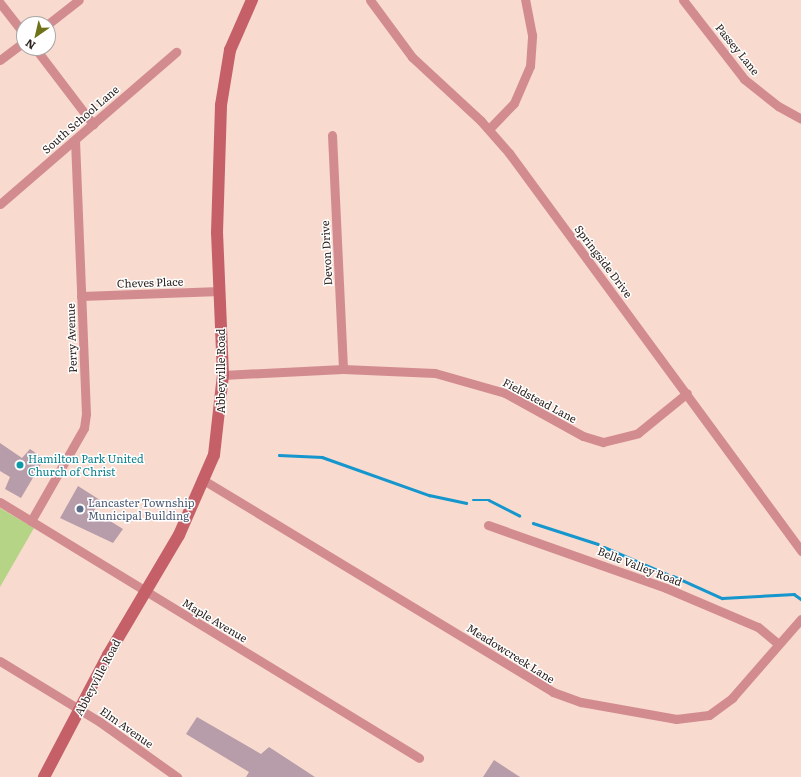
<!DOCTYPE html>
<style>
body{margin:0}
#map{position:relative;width:801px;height:777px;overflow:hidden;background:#f8dacf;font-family:Literata,serif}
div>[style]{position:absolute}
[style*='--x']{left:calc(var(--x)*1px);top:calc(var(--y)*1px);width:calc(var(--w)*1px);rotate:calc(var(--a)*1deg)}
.green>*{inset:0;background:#b6d486}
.stream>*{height:2.5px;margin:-1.25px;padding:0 1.25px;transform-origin:1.25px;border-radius:1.25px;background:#1596cd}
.building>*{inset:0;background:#b79caa}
.street>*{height:9px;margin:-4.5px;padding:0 4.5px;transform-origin:4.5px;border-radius:4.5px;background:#d28c8f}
.secondary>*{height:12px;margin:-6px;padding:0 6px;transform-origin:6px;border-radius:6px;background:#c56068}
.dots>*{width:11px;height:11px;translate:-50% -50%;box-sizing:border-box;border:2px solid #fff;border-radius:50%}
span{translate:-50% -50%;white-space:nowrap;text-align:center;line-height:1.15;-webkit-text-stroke:3px #fff;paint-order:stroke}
.street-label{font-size:11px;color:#2d221e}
.culture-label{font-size:11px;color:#0d838f}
.left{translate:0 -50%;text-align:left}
.service-label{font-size:11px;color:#4e5e75}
.north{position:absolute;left:16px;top:16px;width:40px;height:40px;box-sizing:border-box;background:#fff;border:1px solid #aba7a5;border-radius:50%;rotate:214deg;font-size:11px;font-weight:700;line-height:16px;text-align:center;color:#2d221e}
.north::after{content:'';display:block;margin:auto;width:14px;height:18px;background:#6e7218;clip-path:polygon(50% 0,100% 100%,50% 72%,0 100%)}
</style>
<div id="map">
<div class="green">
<div style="clip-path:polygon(0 508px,34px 528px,0 587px)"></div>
</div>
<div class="stream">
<div style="--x:279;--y:455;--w:43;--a:2.7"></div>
<div style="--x:322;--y:457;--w:114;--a:19.6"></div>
<div style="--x:429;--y:495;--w:38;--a:12"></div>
<div style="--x:473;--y:500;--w:16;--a:0"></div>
<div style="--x:489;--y:500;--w:34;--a:27"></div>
<div style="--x:533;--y:523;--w:68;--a:17.9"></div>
<div style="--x:604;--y:547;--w:69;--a:23.2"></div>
<div style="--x:673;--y:576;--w:54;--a:24.2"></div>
<div style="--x:722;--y:598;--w:72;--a:-3.2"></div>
<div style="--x:794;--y:594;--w:9;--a:36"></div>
</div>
<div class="building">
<div style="clip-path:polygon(0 443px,22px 458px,30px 449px,44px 459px,21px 498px,5px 489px,10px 477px,0 471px)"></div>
<div style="clip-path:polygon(78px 486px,100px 500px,94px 511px,123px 529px,113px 543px,60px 518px)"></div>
<div style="clip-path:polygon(197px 717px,261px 754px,269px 747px,315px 777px,246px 777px,249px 772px,186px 734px)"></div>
<div style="clip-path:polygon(494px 760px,520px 777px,483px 777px)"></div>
</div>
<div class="street">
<div style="--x:370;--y:0;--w:71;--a:53.6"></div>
<div style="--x:412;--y:57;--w:94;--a:42.8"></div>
<div style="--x:481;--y:121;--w:43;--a:48.8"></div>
<div style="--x:509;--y:153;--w:494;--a:53.7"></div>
<div style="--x:683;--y:0;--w:100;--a:52.3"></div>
<div style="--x:744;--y:79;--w:43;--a:38.5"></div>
<div style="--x:778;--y:106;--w:26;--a:29"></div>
<div style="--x:0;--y:3;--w:39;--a:52"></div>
<div style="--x:48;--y:24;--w:39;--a:-38"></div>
<div style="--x:35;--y:48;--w:96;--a:52.7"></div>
<div style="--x:0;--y:60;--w:30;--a:-37"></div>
<div style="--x:489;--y:129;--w:36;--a:-46"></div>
<div style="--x:514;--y:103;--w:40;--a:-66.6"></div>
<div style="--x:530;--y:66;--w:31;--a:-86"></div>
<div style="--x:532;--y:35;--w:36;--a:-101"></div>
<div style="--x:332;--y:135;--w:234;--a:87.3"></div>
<div style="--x:0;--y:204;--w:233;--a:-40.8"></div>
<div style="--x:81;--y:296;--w:139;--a:-2.1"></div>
<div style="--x:223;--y:375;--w:120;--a:-2.9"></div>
<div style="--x:343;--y:369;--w:92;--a:2.5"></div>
<div style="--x:435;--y:373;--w:73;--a:15.9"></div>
<div style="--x:505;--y:393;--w:89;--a:28.9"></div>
<div style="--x:583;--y:436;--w:21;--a:17"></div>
<div style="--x:603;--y:442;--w:36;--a:-14"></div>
<div style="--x:638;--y:433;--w:63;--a:-39.2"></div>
<div style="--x:205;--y:481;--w:407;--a:31.2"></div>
<div style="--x:553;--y:692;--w:30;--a:20"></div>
<div style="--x:581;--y:702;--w:97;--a:10.1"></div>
<div style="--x:676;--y:719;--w:33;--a:-7"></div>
<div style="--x:709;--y:715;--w:29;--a:-36"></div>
<div style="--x:732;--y:698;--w:105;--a:-48.9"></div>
<div style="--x:0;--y:502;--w:491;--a:31.4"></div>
<div style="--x:31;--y:521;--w:107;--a:-60.3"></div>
<div style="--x:84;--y:428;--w:14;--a:-82"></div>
<div style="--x:86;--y:414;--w:274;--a:-92.3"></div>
<div style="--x:488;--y:525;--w:189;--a:19.5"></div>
<div style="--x:666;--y:588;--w:100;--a:23"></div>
<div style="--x:758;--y:627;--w:25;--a:40"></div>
<div style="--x:0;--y:661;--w:117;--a:31.4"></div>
<div style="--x:100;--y:722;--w:95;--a:35.5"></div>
</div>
<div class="secondary">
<div style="--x:44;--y:777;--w:138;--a:-62.3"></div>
<div style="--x:108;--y:655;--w:139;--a:-59.4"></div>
<div style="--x:179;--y:535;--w:87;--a:-66.4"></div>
<div style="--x:214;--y:455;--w:81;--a:-83.6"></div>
<div style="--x:223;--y:375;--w:142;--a:-92.4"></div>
<div style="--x:217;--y:233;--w:128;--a:-88.2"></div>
<div style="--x:221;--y:105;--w:56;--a:-80.7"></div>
<div style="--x:230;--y:50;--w:55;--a:-66.3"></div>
</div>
<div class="dots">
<div style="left:20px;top:465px;background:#0f9aa8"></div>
<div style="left:80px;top:509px;background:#5c6f8a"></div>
</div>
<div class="street-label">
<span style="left:738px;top:49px;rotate:51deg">Passey Lane</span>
<span style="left:80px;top:119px;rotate:-41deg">South School Lane</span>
<span style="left:326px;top:253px;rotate:-93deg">Devon Drive</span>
<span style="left:604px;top:261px;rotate:53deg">Springside Drive</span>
<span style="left:150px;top:282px;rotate:-2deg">Cheves Place</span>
<span style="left:71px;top:338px;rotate:-92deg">Perry Avenue</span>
<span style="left:220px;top:371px;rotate:-90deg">Abbeyville Road</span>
<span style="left:540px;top:400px;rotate:28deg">Fieldstead Lane</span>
<span style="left:640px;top:566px;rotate:21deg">Belle Valley Road</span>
<span style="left:215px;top:620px;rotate:31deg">Maple Avenue</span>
<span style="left:511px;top:653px;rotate:32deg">Meadowcreek Lane</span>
<span style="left:97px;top:677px;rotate:-62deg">Abbeyville Road</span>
<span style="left:127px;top:727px;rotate:35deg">Elm Avenue</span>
</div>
<div class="culture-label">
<span class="left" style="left:28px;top:465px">Hamilton Park United<br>Church of Christ</span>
</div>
<div class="service-label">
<span class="left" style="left:88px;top:509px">Lancaster Township<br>Municipal Building</span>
</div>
<div class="north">N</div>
</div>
